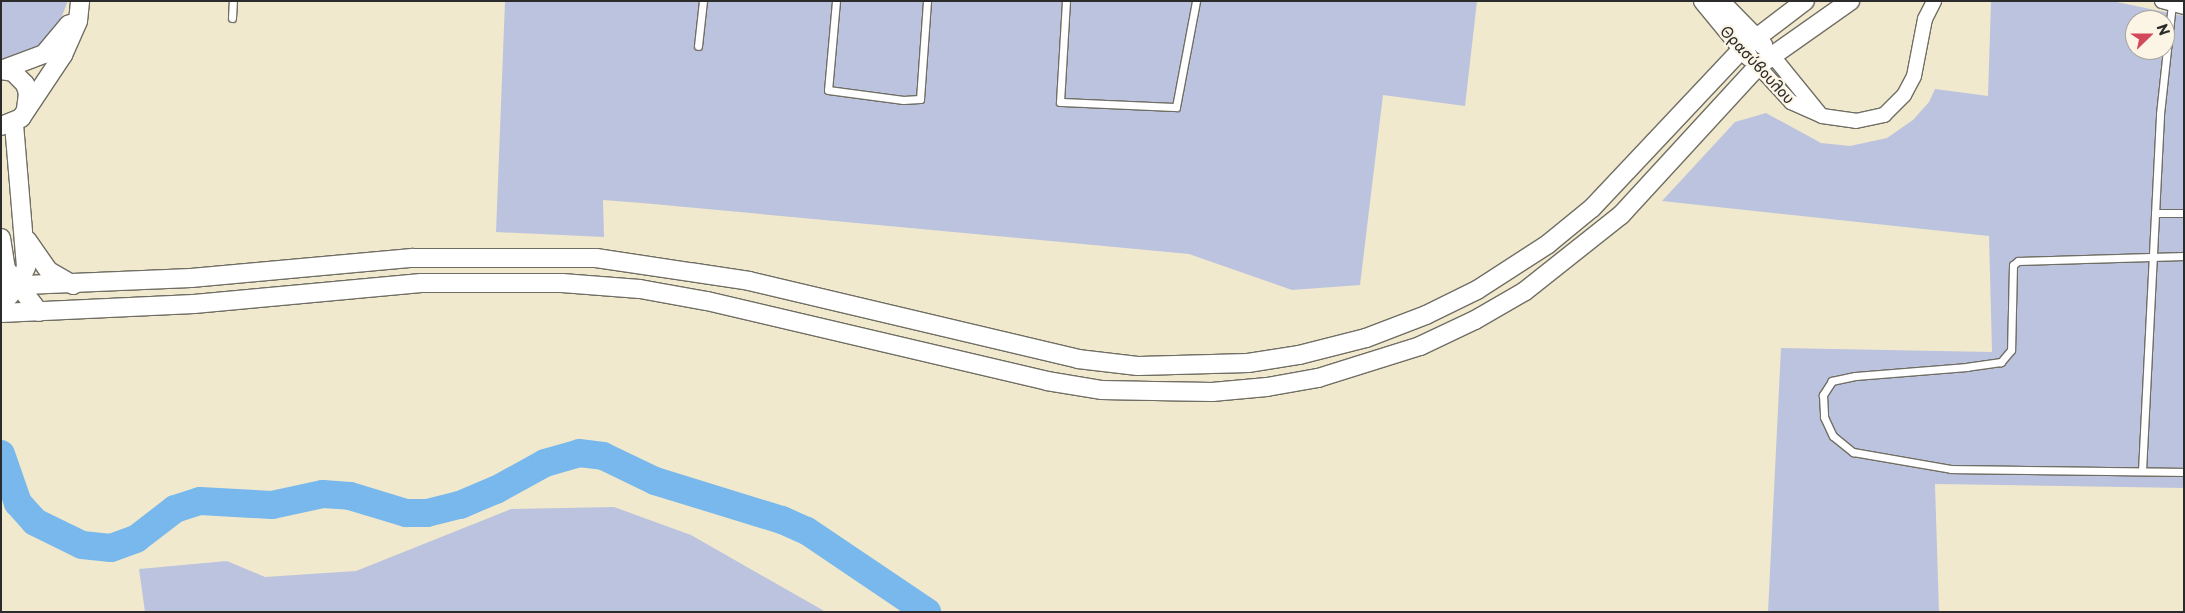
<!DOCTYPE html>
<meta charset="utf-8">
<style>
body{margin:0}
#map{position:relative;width:2185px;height:613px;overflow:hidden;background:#f1e9cd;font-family:"Playpen Sans",sans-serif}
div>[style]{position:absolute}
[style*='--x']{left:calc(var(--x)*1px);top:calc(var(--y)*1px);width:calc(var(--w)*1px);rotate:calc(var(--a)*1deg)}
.industrial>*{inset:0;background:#bcc3de}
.river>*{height:28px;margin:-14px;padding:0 14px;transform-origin:14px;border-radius:14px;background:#78b8ec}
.roads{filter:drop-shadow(1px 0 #706e64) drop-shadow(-1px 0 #706e64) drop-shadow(0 1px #706e64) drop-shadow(0 -1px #706e64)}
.service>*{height:7px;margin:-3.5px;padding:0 3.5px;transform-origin:3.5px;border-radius:3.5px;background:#fff}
.minor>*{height:14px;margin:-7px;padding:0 7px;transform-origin:7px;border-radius:7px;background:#fff}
.tertiary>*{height:18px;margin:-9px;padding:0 9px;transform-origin:9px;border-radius:9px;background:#fff}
span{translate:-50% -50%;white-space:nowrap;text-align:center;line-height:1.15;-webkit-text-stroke:4.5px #fcf5e5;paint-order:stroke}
.street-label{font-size:15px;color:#2b2b2b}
.frame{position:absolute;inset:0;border:2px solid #2b2b2b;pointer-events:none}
.north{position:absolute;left:2125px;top:10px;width:50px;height:50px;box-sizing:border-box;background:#fcf5e5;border:1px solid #a8a49b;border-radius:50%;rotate:68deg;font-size:14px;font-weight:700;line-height:20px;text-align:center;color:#2b2b2b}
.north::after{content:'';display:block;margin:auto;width:18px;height:22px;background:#d1495b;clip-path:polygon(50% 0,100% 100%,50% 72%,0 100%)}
</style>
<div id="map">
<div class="industrial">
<div style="clip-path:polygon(1px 1px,68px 1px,57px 28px,46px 41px,30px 51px,1px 59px)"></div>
<div style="clip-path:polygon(505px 1px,1477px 1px,1465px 106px,1383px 95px,1360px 285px,1292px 290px,1189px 254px,642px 203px,603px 200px,604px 237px,496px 232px)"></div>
<div style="clip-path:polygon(evenodd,1991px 1px,2112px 1px,2184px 16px,2184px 488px,1935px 484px,1939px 612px,1768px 612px,1781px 348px,1992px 352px,1989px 236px,1662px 201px,1735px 122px,1766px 113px,1821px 143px,1850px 146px,1887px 138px,1913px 120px,1929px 102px,1935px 89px,1988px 96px,1991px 1px,2135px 20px,2165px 20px,2165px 50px,2135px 50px,2135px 20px)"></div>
<div style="clip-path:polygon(614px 507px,691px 535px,826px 612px,145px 612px,139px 569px,227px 561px,265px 577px,356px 571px,511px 509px)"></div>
</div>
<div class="river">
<div style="--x:1;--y:454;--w:52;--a:70.9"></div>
<div style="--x:18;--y:503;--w:25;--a:48"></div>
<div style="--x:35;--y:522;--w:52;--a:26.1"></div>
<div style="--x:82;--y:545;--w:29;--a:6"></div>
<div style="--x:111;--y:548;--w:27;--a:-20"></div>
<div style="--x:136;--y:539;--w:49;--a:-37.6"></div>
<div style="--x:175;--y:509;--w:26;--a:-18"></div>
<div style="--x:200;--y:501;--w:72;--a:3.2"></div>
<div style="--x:272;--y:505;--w:52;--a:-12.2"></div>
<div style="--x:323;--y:494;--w:27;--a:4"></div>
<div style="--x:350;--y:496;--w:59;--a:16.9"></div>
<div style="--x:406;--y:513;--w:21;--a:0"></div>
<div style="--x:427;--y:513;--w:34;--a:-14"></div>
<div style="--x:460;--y:505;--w:39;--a:-23"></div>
<div style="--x:496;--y:490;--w:56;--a:-28.9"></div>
<div style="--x:545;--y:463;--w:35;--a:-16"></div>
<div style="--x:579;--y:453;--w:24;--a:7"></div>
<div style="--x:603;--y:456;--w:58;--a:25.7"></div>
<div style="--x:655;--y:481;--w:133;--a:17.1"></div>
<div style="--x:782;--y:520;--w:27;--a:24"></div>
<div style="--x:807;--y:531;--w:145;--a:34"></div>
</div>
<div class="roads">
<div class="service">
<div style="--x:836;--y:1;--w:89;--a:95.1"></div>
<div style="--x:828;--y:90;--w:76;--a:7.6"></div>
<div style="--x:903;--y:100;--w:17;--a:-3"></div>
<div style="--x:920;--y:99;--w:98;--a:-85.9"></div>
<div style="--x:1066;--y:1;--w:101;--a:93.4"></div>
<div style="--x:1060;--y:102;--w:116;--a:2.5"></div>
<div style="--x:1176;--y:107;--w:108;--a:-79.3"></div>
<div style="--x:232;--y:18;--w:17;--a:-87"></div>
<div style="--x:698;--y:46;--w:45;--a:-83.7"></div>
<div style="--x:2155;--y:213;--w:29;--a:0"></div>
<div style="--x:2184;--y:256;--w:166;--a:178.3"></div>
<div style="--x:2018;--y:261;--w:6;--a:141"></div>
<div style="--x:2013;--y:265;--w:85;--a:91.3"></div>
<div style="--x:2011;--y:350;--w:16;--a:130"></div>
<div style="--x:2001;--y:362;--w:34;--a:172"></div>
<div style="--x:1967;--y:367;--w:112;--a:175.4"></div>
<div style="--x:1855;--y:376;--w:24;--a:168"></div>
<div style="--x:1832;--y:381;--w:17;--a:123"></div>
<div style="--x:1823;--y:395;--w:22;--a:87"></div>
<div style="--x:1824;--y:417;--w:21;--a:65"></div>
<div style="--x:1833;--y:436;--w:26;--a:39"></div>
<div style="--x:1853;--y:452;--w:99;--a:9.8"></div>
<div style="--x:1951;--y:469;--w:233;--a:0.7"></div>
<div style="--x:2142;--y:471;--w:357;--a:-87.1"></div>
<div style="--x:2160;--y:114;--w:111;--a:-83.8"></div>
</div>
<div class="minor">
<div style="--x:2162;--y:1;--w:23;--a:15"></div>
<div style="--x:1772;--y:55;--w:76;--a:50.9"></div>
<div style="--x:1758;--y:66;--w:49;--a:47.5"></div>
<div style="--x:1791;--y:102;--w:34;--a:24"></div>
<div style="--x:1822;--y:116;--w:34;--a:8"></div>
<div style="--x:1856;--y:121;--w:29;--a:-12"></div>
<div style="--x:1884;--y:115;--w:28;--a:-45"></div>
<div style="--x:1904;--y:95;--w:21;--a:-62"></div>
<div style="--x:1914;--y:76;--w:58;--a:-79.1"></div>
<div style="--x:1925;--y:19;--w:20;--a:-63"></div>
</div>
<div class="tertiary">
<div style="--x:1703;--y:1;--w:72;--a:50.6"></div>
<div style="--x:1720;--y:1;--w:62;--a:45.7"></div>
<div style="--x:4;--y:69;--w:43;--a:-20.6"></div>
<div style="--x:44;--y:54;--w:39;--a:-50"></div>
<div style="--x:1;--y:70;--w:12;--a:9"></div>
<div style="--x:13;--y:72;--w:17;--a:45"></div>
<div style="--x:25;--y:84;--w:9;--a:72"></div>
<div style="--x:28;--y:93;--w:17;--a:97"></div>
<div style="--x:1;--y:126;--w:22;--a:-22"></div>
<div style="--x:21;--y:118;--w:76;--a:-56.3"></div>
<div style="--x:63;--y:55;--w:37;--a:-66"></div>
<div style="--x:78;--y:21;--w:20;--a:-84"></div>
<div style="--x:1;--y:238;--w:31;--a:81"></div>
<div style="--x:6;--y:269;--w:54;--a:52.5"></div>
<div style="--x:27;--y:240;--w:38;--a:55"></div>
<div style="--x:49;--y:271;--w:28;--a:30"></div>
<div style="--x:1;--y:286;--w:190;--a:-2.4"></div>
<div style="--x:191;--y:278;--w:222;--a:-5.2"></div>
<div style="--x:412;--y:258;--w:184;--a:0"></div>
<div style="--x:596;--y:258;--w:155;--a:8.5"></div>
<div style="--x:749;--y:281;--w:338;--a:13.3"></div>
<div style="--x:1078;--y:359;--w:60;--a:6.7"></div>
<div style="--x:1138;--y:366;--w:110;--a:-1.6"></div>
<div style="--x:1248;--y:363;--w:52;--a:-8.9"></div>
<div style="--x:1299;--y:355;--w:69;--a:-14.2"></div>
<div style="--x:1366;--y:338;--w:64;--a:-21"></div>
<div style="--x:1426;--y:315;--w:57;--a:-26.1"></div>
<div style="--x:1477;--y:290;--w:85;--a:-32.9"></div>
<div style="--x:1548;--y:244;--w:57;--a:-39.3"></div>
<div style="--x:1592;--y:208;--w:219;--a:-46.7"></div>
<div style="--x:1742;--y:49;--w:79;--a:-37.3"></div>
<div style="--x:1;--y:305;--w:25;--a:-48"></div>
<div style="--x:18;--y:286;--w:21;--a:-67"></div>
<div style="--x:26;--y:267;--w:144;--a:-94.8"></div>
<div style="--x:1;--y:313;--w:193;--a:-2.7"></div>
<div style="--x:194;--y:304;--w:228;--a:-5.3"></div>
<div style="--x:421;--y:283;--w:141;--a:0"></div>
<div style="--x:562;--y:283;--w:78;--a:4.4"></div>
<div style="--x:640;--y:289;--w:68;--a:10.2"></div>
<div style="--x:707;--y:301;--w:349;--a:13.2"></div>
<div style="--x:1047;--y:381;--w:56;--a:9.3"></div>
<div style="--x:1102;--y:390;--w:110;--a:1"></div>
<div style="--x:1212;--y:392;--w:55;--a:-5.2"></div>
<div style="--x:1267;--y:387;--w:52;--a:-10"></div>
<div style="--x:1318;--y:378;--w:107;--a:-17.4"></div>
<div style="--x:1420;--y:346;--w:61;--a:-25.3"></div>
<div style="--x:1475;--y:320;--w:58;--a:-30.1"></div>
<div style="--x:1525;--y:291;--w:122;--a:-38.4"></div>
<div style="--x:1621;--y:215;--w:202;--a:-47.4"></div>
<div style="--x:1758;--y:66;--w:113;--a:-35.2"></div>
</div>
</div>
<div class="street-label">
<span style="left:1758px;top:64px;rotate:47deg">Θρασύβουλου</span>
</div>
<div class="frame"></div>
<div class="north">N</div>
</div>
